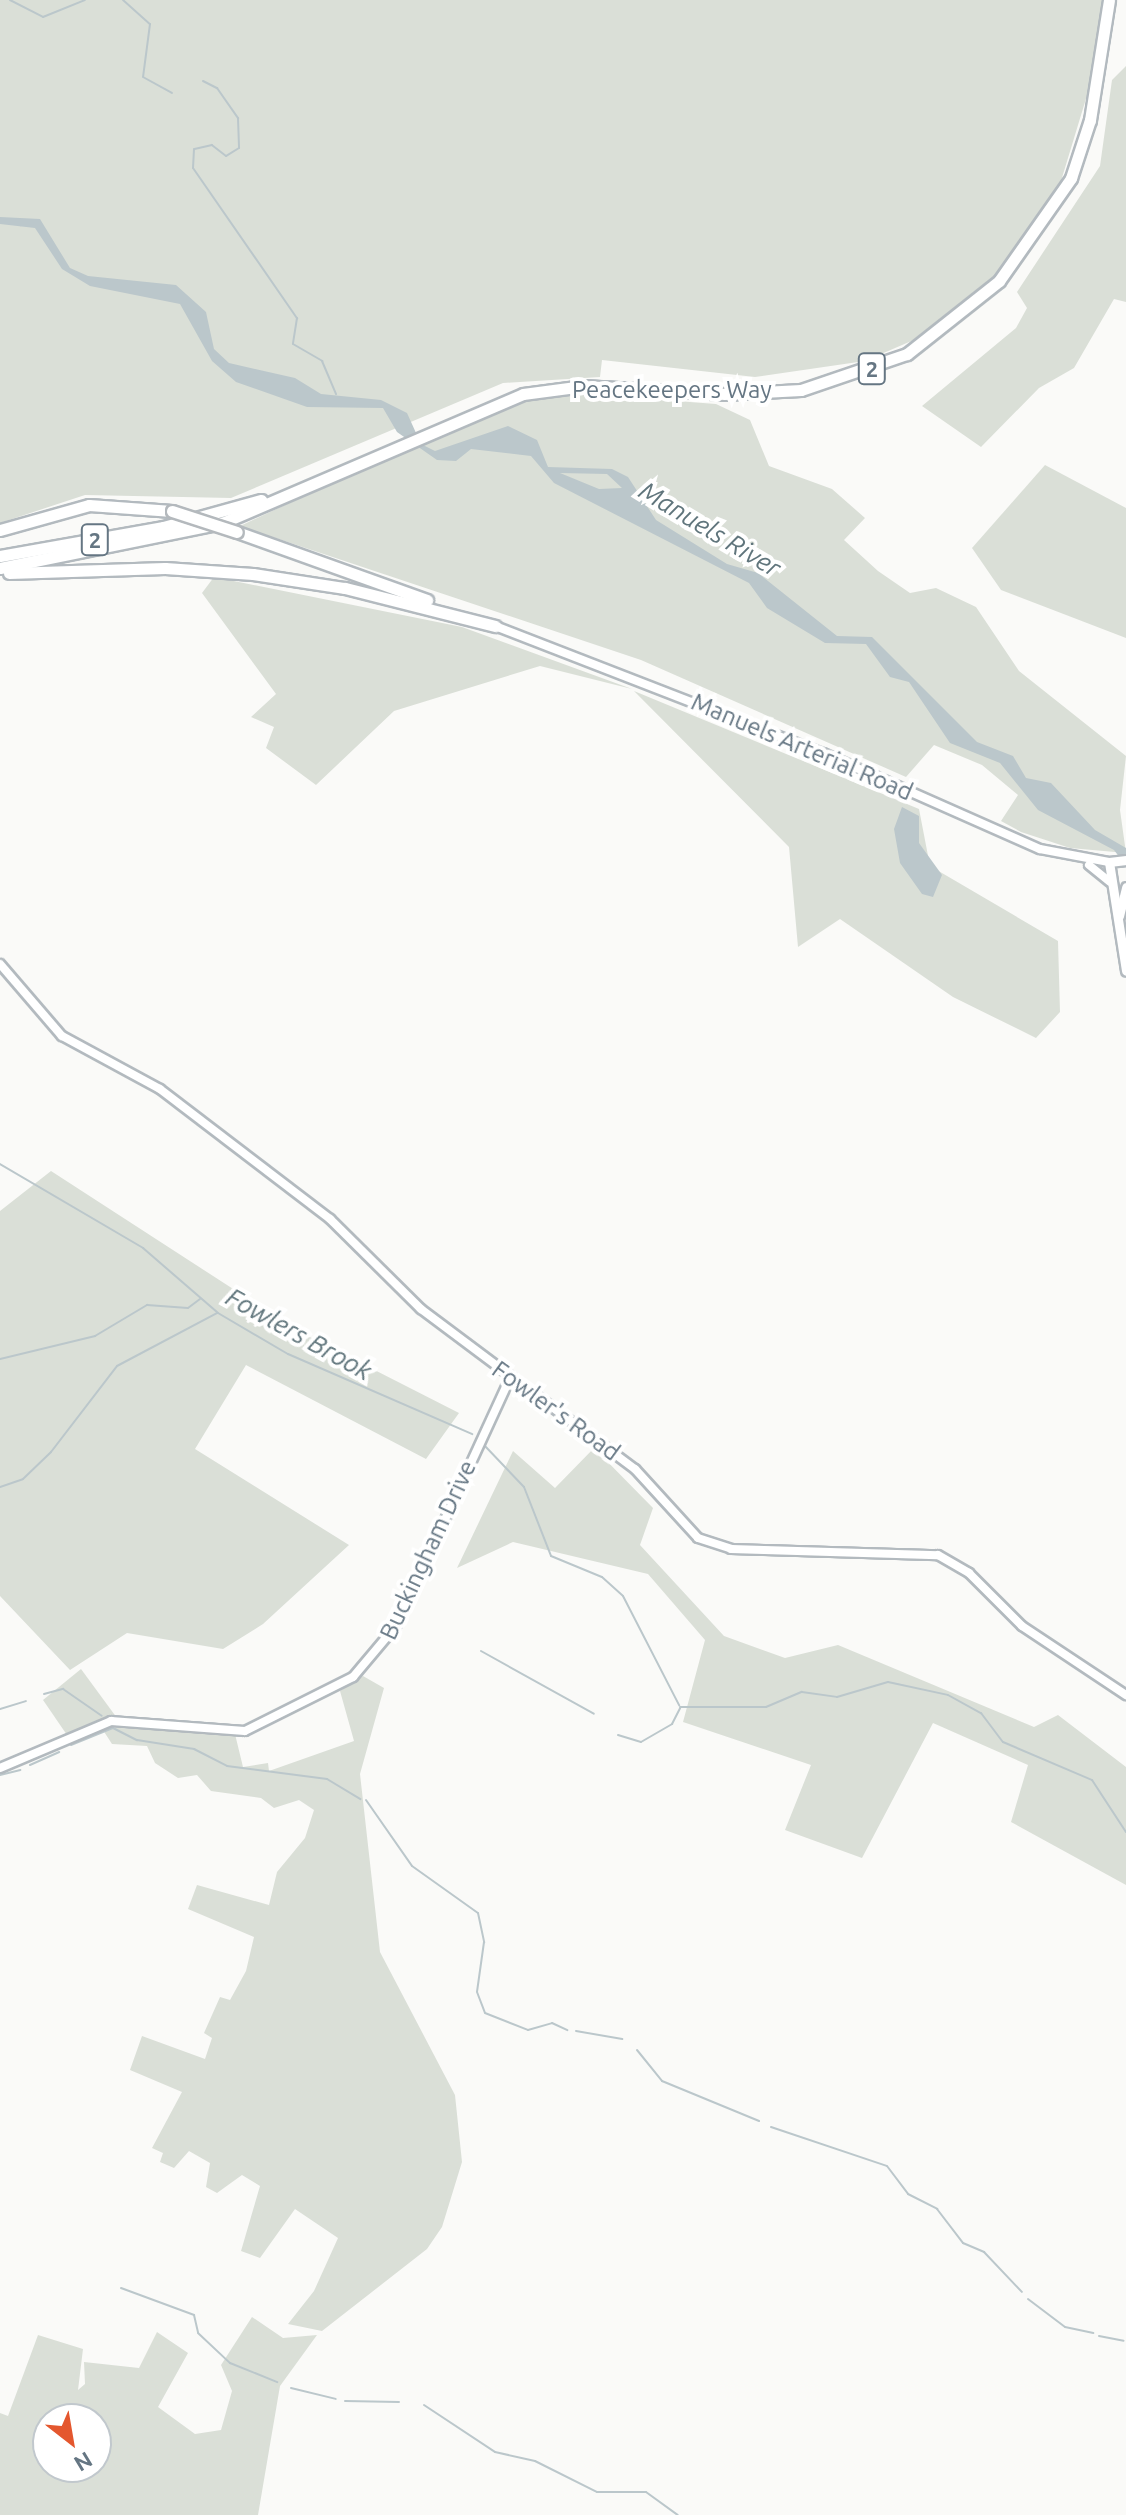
<!DOCTYPE html>
<style>
body{margin:0}
#map{position:relative;width:1126px;height:2515px;overflow:hidden;background:#fafaf8;font-family:Ubuntu,sans-serif}
div>[style]{position:absolute}
[style*='--x']{left:calc(var(--x)*1px);top:calc(var(--y)*1px);width:calc(var(--w)*1px);rotate:calc(var(--a)*1deg)}
.green>*{inset:0;background:#dadfd7}
.water>*{inset:0;background:#bbc7cb}
.stream>*{height:2px;margin:-1px;padding:0 1px;transform-origin:1px;border-radius:1px;background:#bbc7cb}
.roads{filter:drop-shadow(2px 0 #b3babf) drop-shadow(-2px 0 #b3babf) drop-shadow(0 2px #b3babf) drop-shadow(0 -2px #b3babf)}
.secondary>*{height:8px;margin:-4px;padding:0 4px;transform-origin:4px;border-radius:4px;background:#fff}
.primary>*{height:9px;margin:-4.5px;padding:0 4.5px;transform-origin:4.5px;border-radius:4.5px;background:#fff}
.highway>*{height:11px;margin:-5.5px;padding:0 5.5px;transform-origin:5.5px;border-radius:5.5px;background:#fff}
.bridges{filter:drop-shadow(2px 0 #b4b9bd) drop-shadow(-2px 0 #b4b9bd) drop-shadow(0 2px #b4b9bd) drop-shadow(0 -2px #b4b9bd)}
.highway-bridge>*{height:11px;margin:-5.5px;padding:0 5.5px;transform-origin:5.5px;border-radius:5.5px;background:#fff}
span{translate:-50% -50%;white-space:nowrap;text-align:center;line-height:1.15;-webkit-text-stroke:8px #fff;paint-order:stroke}
.shield-label span{padding:2px 6px;background:#fff;border:2px solid;border-radius:6px;-webkit-text-stroke-width:0}
.shield-label{font-size:22px;color:#657683;font-weight:700}
.street-label{font-size:24px;color:#657683}
.water-label{font-size:26px;color:#60757c;font-style:italic}
.north{position:absolute;left:32px;top:2403px;width:80px;height:80px;box-sizing:border-box;background:#fff;border:2px solid #c1c8cd;border-radius:50%;rotate:149deg;font-size:22px;font-weight:700;line-height:32px;text-align:center;color:#657683}
.north::after{content:'';display:block;margin:auto;width:28px;height:36px;background:#e4572e;clip-path:polygon(50% 0,100% 100%,50% 72%,0 100%)}
</style>
<div id="map">
<div class="green">
<div style="clip-path:polygon(0 0,1103px 0,1092px 79px,1061px 181px,995px 277px,916px 339px,865px 361px,755px 377px,602px 360px,600px 377px,503px 383px,231px 498px,85px 495px,0 523px)"></div>
<div style="clip-path:polygon(1126px 66px,1126px 302px,1114px 299px,1074px 368px,1039px 388px,981px 447px,922px 406px,1016px 328px,1027px 308px,1017px 292px,1100px 166px,1112px 80px)"></div>
<div style="clip-path:polygon(585px 394px,716px 404px,750px 420px,769px 466px,832px 489px,865px 518px,844px 540px,878px 571px,910px 593px,936px 588px,976px 607px,1019px 671px,1126px 756px,1120px 810px,1126px 853px,1070px 848px,1021px 832px,1001px 821px,1018px 795px,982px 765px,934px 745px,906px 777px,641px 660px,240px 526px,450px 428px,519px 402px)"></div>
<div style="clip-path:polygon(1045px 465px,1126px 508px,1126px 638px,1001px 590px,972px 548px)"></div>
<div style="clip-path:polygon(214px 577px,462px 627px,632px 689px,540px 666px,394px 711px,316px 785px,266px 748px,274px 727px,251px 717px,276px 694px,202px 593px)"></div>
<div style="clip-path:polygon(634px 691px,919px 809px,930px 866px,1058px 941px,1060px 1012px,1036px 1038px,953px 997px,840px 919px,798px 947px,789px 847px)"></div>
<div style="clip-path:polygon(51px 1171px,298px 1331px,459px 1413px,426px 1459px,246px 1365px,195px 1449px,349px 1545px,263px 1624px,223px 1649px,127px 1633px,70px 1670px,0 1596px,0 1211px)"></div>
<div style="clip-path:polygon(594px 1448px,653px 1508px,640px 1545px,724px 1636px,785px 1658px,838px 1645px,1034px 1727px,1058px 1715px,1126px 1767px,1126px 1885px,1011px 1822px,1028px 1765px,933px 1723px,862px 1858px,785px 1830px,811px 1765px,683px 1722px,705px 1640px,648px 1574px,513px 1542px,457px 1568px,513px 1451px,555px 1488px)"></div>
<div style="clip-path:polygon(81px 1669px,117px 1718px,67px 1735px,43px 1700px)"></div>
<div style="clip-path:polygon(363px 1676px,384px 1688px,360px 1774px,380px 1952px,455px 2095px,462px 2162px,442px 2227px,427px 2249px,322px 2331px,288px 2324px,314px 2291px,338px 2238px,295px 2209px,260px 2258px,241px 2251px,260px 2186px,242px 2175px,217px 2193px,206px 2187px,210px 2163px,189px 2151px,174px 2168px,160px 2162px,163px 2153px,152px 2148px,182px 2092px,130px 2070px,142px 2036px,205px 2059px,212px 2038px,204px 2033px,220px 1997px,230px 2000px,246px 1971px,254px 1937px,188px 1909px,197px 1885px,269px 1905px,277px 1872px,305px 1838px,314px 1810px,299px 1800px,274px 1808px,261px 1798px,211px 1791px,197px 1775px,178px 1778px,155px 1763px,147px 1746px,112px 1744px,101px 1727px,235px 1734px,243px 1767px,268px 1763px,269px 1771px,354px 1741px,340px 1691px)"></div>
<div style="clip-path:polygon(evenodd,252px 2317px,283px 2338px,317px 2335px,280px 2386px,258px 2515px,0 2515px,0 2413px,8px 2416px,38px 2335px,83px 2349px,78px 2390px,85px 2384px,84px 2362px,139px 2368px,157px 2332px,188px 2353px,158px 2407px,195px 2434px,221px 2430px,232px 2391px,221px 2365px,252px 2317px,48px 2419px,96px 2419px,96px 2467px,48px 2467px,48px 2419px)"></div>
</div>
<div class="water">
<div style="clip-path:polygon(evenodd,0 217px,40px 219px,70px 268px,88px 276px,176px 285px,206px 312px,214px 349px,229px 363px,295px 378px,321px 394px,381px 400px,407px 413px,421px 444px,435px 451px,508px 426px,537px 440px,548px 467px,612px 469px,628px 477px,656px 520px,727px 564px,758px 573px,837px 636px,872px 637px,977px 742px,1013px 756px,1026px 778px,1051px 783px,1095px 830px,1126px 848px,1126px 866px,1114px 850px,1038px 810px,1000px 763px,950px 743px,909px 682px,890px 677px,866px 644px,825px 643px,767px 608px,749px 583px,554px 483px,531px 456px,471px 449px,456px 461px,437px 460px,397px 432px,383px 408px,307px 407px,236px 382px,212px 361px,180px 304px,90px 286px,62px 269px,35px 228px,0 224px,0 217px,560px 473px,607px 474px,622px 488px,599px 489px,560px 473px)"></div>
<div style="clip-path:polygon(902px 807px,919px 816px,919px 843px,942px 875px,933px 897px,922px 894px,900px 863px,894px 829px)"></div>
</div>
<div class="stream">
<div style="--x:10;--y:0;--w:37;--a:27"></div>
<div style="--x:43;--y:17;--w:45;--a:-22"></div>
<div style="--x:123;--y:0;--w:36;--a:42"></div>
<div style="--x:150;--y:24;--w:53;--a:97.5"></div>
<div style="--x:143;--y:77;--w:33;--a:29"></div>
<div style="--x:203;--y:81;--w:16;--a:27"></div>
<div style="--x:217;--y:88;--w:37;--a:55"></div>
<div style="--x:238;--y:118;--w:30;--a:88"></div>
<div style="--x:239;--y:148;--w:15;--a:148"></div>
<div style="--x:226;--y:156;--w:18;--a:-142"></div>
<div style="--x:212;--y:145;--w:18;--a:167"></div>
<div style="--x:194;--y:149;--w:19;--a:93"></div>
<div style="--x:193;--y:168;--w:183;--a:55.3"></div>
<div style="--x:297;--y:318;--w:26;--a:99"></div>
<div style="--x:293;--y:344;--w:34;--a:30"></div>
<div style="--x:322;--y:361;--w:36;--a:67"></div>
<div style="--x:0;--y:1164;--w:166;--a:30.4"></div>
<div style="--x:143;--y:1248;--w:99;--a:40.9"></div>
<div style="--x:218;--y:1313;--w:81;--a:30.4"></div>
<div style="--x:288;--y:1354;--w:201;--a:23.5"></div>
<div style="--x:0;--y:1359;--w:98;--a:-13.6"></div>
<div style="--x:95;--y:1336;--w:61;--a:-30.8"></div>
<div style="--x:147;--y:1305;--w:41;--a:4.2"></div>
<div style="--x:188;--y:1308;--w:15;--a:-37"></div>
<div style="--x:484;--y:1445;--w:58;--a:46.4"></div>
<div style="--x:524;--y:1487;--w:74;--a:68.6"></div>
<div style="--x:551;--y:1556;--w:55;--a:22.4"></div>
<div style="--x:602;--y:1577;--w:28;--a:42"></div>
<div style="--x:623;--y:1596;--w:123;--a:62.8"></div>
<div style="--x:0;--y:1487;--w:24;--a:-19"></div>
<div style="--x:23;--y:1479;--w:39;--a:-44"></div>
<div style="--x:51;--y:1452;--w:108;--a:-52.5"></div>
<div style="--x:117;--y:1366;--w:113;--a:-27.9"></div>
<div style="--x:481;--y:1651;--w:129;--a:29.1"></div>
<div style="--x:44;--y:1694;--w:20;--a:-15"></div>
<div style="--x:63;--y:1689;--w:47;--a:34.7"></div>
<div style="--x:680;--y:1707;--w:86;--a:0"></div>
<div style="--x:766;--y:1707;--w:39;--a:-23"></div>
<div style="--x:802;--y:1692;--w:35;--a:8"></div>
<div style="--x:837;--y:1697;--w:53;--a:-16.4"></div>
<div style="--x:888;--y:1682;--w:61;--a:12.2"></div>
<div style="--x:948;--y:1695;--w:38;--a:29"></div>
<div style="--x:981;--y:1713;--w:36;--a:53"></div>
<div style="--x:1003;--y:1742;--w:97;--a:23.1"></div>
<div style="--x:1092;--y:1780;--w:62;--a:56.8"></div>
<div style="--x:0;--y:1709;--w:27;--a:-17"></div>
<div style="--x:618;--y:1735;--w:24;--a:17"></div>
<div style="--x:641;--y:1742;--w:36;--a:-30"></div>
<div style="--x:672;--y:1724;--w:18;--a:-63"></div>
<div style="--x:71;--y:1745;--w:45;--a:-22"></div>
<div style="--x:113;--y:1728;--w:27;--a:27"></div>
<div style="--x:137;--y:1740;--w:58;--a:9"></div>
<div style="--x:194;--y:1749;--w:37;--a:27"></div>
<div style="--x:227;--y:1766;--w:101;--a:7.4"></div>
<div style="--x:327;--y:1779;--w:39;--a:31"></div>
<div style="--x:30;--y:1765;--w:32;--a:-24"></div>
<div style="--x:0;--y:1775;--w:21;--a:-14"></div>
<div style="--x:366;--y:1800;--w:80;--a:55.1"></div>
<div style="--x:412;--y:1866;--w:81;--a:35.5"></div>
<div style="--x:478;--y:1913;--w:30;--a:78"></div>
<div style="--x:484;--y:1942;--w:50;--a:98"></div>
<div style="--x:477;--y:1992;--w:22;--a:69"></div>
<div style="--x:485;--y:2013;--w:46;--a:21.6"></div>
<div style="--x:528;--y:2030;--w:25;--a:-16"></div>
<div style="--x:552;--y:2023;--w:17;--a:25"></div>
<div style="--x:576;--y:2031;--w:47;--a:9.9"></div>
<div style="--x:637;--y:2050;--w:40;--a:51"></div>
<div style="--x:662;--y:2081;--w:105;--a:22.4"></div>
<div style="--x:771;--y:2127;--w:122;--a:18.6"></div>
<div style="--x:887;--y:2166;--w:35;--a:53"></div>
<div style="--x:908;--y:2194;--w:33;--a:27"></div>
<div style="--x:937;--y:2209;--w:43;--a:52.6"></div>
<div style="--x:963;--y:2243;--w:23;--a:23"></div>
<div style="--x:984;--y:2252;--w:55;--a:46.5"></div>
<div style="--x:121;--y:2288;--w:78;--a:20.3"></div>
<div style="--x:194;--y:2315;--w:18;--a:77"></div>
<div style="--x:198;--y:2333;--w:44;--a:43.2"></div>
<div style="--x:230;--y:2363;--w:51;--a:22"></div>
<div style="--x:1028;--y:2299;--w:46;--a:37.1"></div>
<div style="--x:1065;--y:2327;--w:29;--a:12"></div>
<div style="--x:1099;--y:2336;--w:25;--a:11"></div>
<div style="--x:291;--y:2388;--w:46;--a:13.7"></div>
<div style="--x:345;--y:2401;--w:54;--a:1.1"></div>
<div style="--x:424;--y:2405;--w:85;--a:33.5"></div>
<div style="--x:495;--y:2452;--w:41;--a:12.7"></div>
<div style="--x:535;--y:2461;--w:69;--a:26.6"></div>
<div style="--x:597;--y:2492;--w:49;--a:0"></div>
<div style="--x:646;--y:2492;--w:39;--a:36"></div>
</div>
<div class="roads">
<div class="secondary">
<div style="--x:495;--y:626;--w:352;--a:21.2"></div>
<div style="--x:823;--y:753;--w:237;--a:23.9"></div>
<div style="--x:1040;--y:849;--w:70;--a:10.7"></div>
<div style="--x:1089;--y:865;--w:27;--a:39"></div>
<div style="--x:0;--y:964;--w:95;--a:49.3"></div>
<div style="--x:62;--y:1036;--w:111;--a:28.4"></div>
<div style="--x:160;--y:1089;--w:214;--a:37.4"></div>
<div style="--x:330;--y:1219;--w:128;--a:44.7"></div>
<div style="--x:421;--y:1309;--w:267;--a:36.8"></div>
<div style="--x:635;--y:1469;--w:93;--a:47.6"></div>
<div style="--x:698;--y:1538;--w:35;--a:18"></div>
<div style="--x:731;--y:1549;--w:207;--a:1.7"></div>
<div style="--x:938;--y:1555;--w:36;--a:30"></div>
<div style="--x:969;--y:1573;--w:75;--a:45"></div>
<div style="--x:1022;--y:1626;--w:125;--a:33.6"></div>
<div style="--x:0;--y:1768;--w:121;--a:-22.9"></div>
<div style="--x:111;--y:1721;--w:134;--a:4.3"></div>
<div style="--x:245;--y:1731;--w:121;--a:-26.6"></div>
<div style="--x:353;--y:1677;--w:67;--a:-49.9"></div>
<div style="--x:396;--y:1626;--w:271;--a:-65.3"></div>
</div>
<div class="primary">
<div style="--x:1126;--y:860;--w:17;--a:173"></div>
<div style="--x:1109;--y:862;--w:110;--a:81.1"></div>
<div style="--x:1119;--y:916;--w:30;--a:-76"></div>
</div>
<div class="highway">
<div style="--x:0;--y:530;--w:92;--a:-15.7"></div>
<div style="--x:89;--y:505;--w:83;--a:4.1"></div>
<div style="--x:237;--y:532;--w:202;--a:19.7"></div>
<div style="--x:0;--y:556;--w:166;--a:-10.1"></div>
<div style="--x:163;--y:527;--w:102;--a:-15.4"></div>
<div style="--x:0;--y:568;--w:227;--a:-11.5"></div>
<div style="--x:222;--y:523;--w:327;--a:-23.2"></div>
<div style="--x:523;--y:394;--w:61;--a:-7.6"></div>
<div style="--x:583;--y:386;--w:141;--a:3.2"></div>
<div style="--x:724;--y:394;--w:77;--a:-3"></div>
<div style="--x:801;--y:390;--w:112;--a:-18.8"></div>
<div style="--x:907;--y:354;--w:117;--a:-38.4"></div>
<div style="--x:999;--y:281;--w:126;--a:-55"></div>
<div style="--x:1071;--y:178;--w:61;--a:-71.9"></div>
<div style="--x:1090;--y:120;--w:121;--a:-81"></div>
<div style="--x:9;--y:573;--w:156;--a:-1.8"></div>
<div style="--x:165;--y:568;--w:88;--a:3.9"></div>
<div style="--x:253;--y:574;--w:93;--a:8.7"></div>
<div style="--x:345;--y:588;--w:155;--a:14.2"></div>
</div>
</div>
<div class="bridges">
<div class="highway-bridge">
<div style="--x:172;--y:511;--w:68;--a:17.9"></div>
</div>
</div>
<div class="shield-label">
<span style="left:872px;top:369px">2</span>
<span style="left:95px;top:540px">2</span>
</div>
<div class="street-label">
<span style="left:672px;top:390px">Peacekeepers Way</span>
<span style="left:802px;top:747px;rotate:23deg">Manuels Arterial Road</span>
<span style="left:556px;top:1411px;rotate:36deg">Fowler's Road</span>
<span style="left:428px;top:1550px;rotate:-65deg">Buckingham Drive</span>
</div>
<div class="water-label">
<span style="left:710px;top:529px;rotate:31deg">Manuels River</span>
<span style="left:299px;top:1334px;rotate:29deg">Fowlers Brook</span>
</div>
<div class="north">N</div>
</div>
